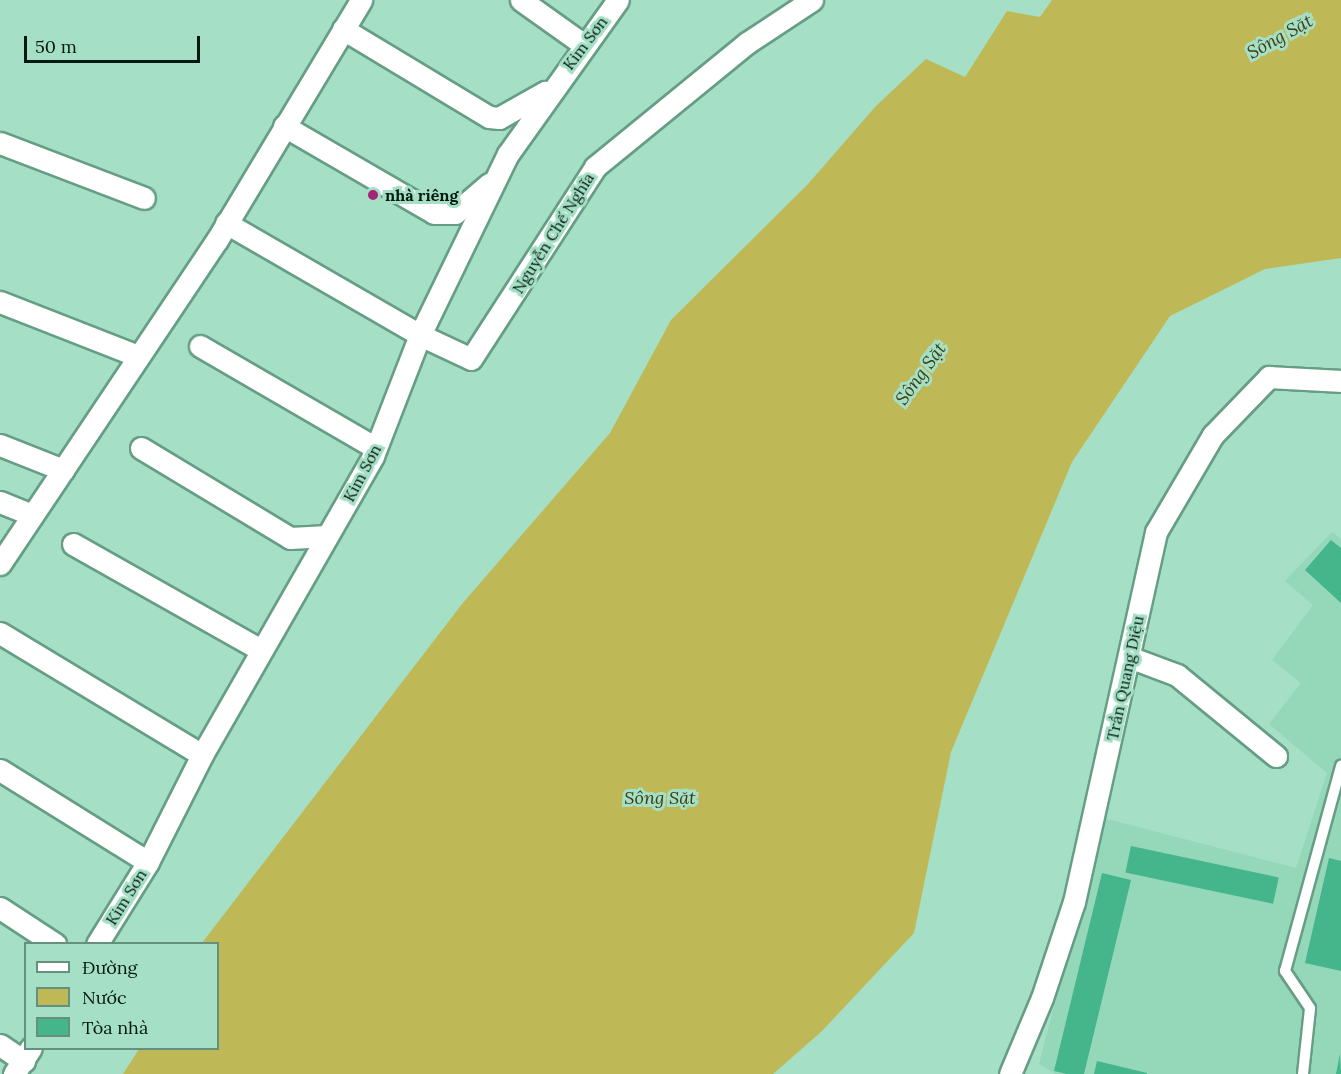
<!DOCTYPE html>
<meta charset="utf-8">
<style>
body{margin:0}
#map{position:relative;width:1341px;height:1074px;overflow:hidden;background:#a5dfc5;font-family:Lora,serif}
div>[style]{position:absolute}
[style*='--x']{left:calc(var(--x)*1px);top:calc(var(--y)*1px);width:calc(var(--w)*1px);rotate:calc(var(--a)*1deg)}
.built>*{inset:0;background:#94d7b9}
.water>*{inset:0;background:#bfb856}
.building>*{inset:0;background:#45b58b;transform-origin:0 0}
.roads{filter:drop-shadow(2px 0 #669e85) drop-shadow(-2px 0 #669e85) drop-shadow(0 2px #669e85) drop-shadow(0 -2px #669e85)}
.service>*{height:10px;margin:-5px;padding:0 5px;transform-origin:5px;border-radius:5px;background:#fff}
.minor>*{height:21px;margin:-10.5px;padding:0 10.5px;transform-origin:10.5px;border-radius:10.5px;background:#fff}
.dots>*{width:16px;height:16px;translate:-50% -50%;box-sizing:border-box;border:3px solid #a5dfc5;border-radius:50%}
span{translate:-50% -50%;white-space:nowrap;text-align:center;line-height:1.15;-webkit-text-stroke:6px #a5dfc5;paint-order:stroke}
.street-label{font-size:16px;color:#031910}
.poi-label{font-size:16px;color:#031910;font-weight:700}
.left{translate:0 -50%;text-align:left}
.water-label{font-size:18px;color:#3e3b11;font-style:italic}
.legend{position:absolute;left:24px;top:942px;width:195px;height:108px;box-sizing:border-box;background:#a5dfc5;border:2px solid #64907d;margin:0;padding:8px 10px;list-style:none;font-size:18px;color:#031910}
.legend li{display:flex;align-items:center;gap:12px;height:30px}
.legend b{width:30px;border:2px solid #64907d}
.scale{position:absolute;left:24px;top:36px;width:176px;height:27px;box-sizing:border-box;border:3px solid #031910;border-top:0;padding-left:8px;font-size:18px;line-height:21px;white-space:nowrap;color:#031910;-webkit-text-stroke:4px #a5dfc5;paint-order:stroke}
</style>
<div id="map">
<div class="built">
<div style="clip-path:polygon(1332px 532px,1341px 539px,1341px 1074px,1055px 1074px,1039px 1064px,1103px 818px,1296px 868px,1327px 773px,1269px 724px,1301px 683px,1272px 660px,1313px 605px,1285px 581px)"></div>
</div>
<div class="water">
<div style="clip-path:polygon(1052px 0,1341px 0,1341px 258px,1265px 269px,1170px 316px,1072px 462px,951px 752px,914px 933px,821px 1032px,773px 1074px,123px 1074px,139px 1049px,218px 1048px,218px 944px,202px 943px,462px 604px,610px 433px,671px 320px,808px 184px,876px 106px,926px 59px,965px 77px,1007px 11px,1040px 17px)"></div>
</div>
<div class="building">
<div style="clip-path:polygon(1331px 540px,1341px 548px,1341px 603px,1305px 570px)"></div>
<div style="left:1131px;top:846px;width:151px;height:27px;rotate:12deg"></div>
<div style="clip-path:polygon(1329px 858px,1341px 861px,1341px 971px,1305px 963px)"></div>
<div style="clip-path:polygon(1102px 873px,1131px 880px,1084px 1074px,1067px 1074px,1054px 1071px)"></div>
<div style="clip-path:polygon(1340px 1054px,1341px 1074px,1336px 1074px)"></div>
<div style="clip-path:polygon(1097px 1061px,1147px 1073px,1147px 1074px,1094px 1074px)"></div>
</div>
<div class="roads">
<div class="service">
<div style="--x:1303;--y:1074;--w:66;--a:-83.9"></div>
<div style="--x:1310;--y:1008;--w:45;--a:-124"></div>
<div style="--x:1285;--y:971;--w:213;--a:-74.7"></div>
</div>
<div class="minor">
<div style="--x:521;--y:0;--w:77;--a:35.5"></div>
<div style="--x:343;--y:29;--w:170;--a:31.1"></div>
<div style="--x:489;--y:117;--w:10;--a:6"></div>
<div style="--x:499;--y:118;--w:53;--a:-29.5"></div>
<div style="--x:284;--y:126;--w:173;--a:30.1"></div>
<div style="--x:434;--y:213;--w:21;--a:0"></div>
<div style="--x:455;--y:213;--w:45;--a:-40.5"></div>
<div style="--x:0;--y:143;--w:154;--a:20.9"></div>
<div style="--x:226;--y:223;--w:224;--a:30"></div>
<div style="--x:420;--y:335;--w:56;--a:25.2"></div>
<div style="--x:471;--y:359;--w:229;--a:-57.1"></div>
<div style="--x:595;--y:167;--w:196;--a:-39.2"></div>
<div style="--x:747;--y:43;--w:78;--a:-33.5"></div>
<div style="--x:0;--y:302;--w:148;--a:21.4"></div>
<div style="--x:200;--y:346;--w:203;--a:30.1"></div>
<div style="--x:0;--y:445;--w:68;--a:21.6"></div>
<div style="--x:141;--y:448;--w:174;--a:31.1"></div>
<div style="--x:290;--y:538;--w:37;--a:-3"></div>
<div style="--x:0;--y:502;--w:35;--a:22"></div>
<div style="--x:73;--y:544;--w:216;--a:29.4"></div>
<div style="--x:0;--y:564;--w:390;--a:-56.2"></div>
<div style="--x:217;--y:240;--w:280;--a:-59"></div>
<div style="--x:0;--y:633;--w:236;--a:31.1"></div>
<div style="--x:1129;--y:657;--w:51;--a:20.6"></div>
<div style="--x:1177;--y:675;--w:128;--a:39.3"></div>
<div style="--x:0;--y:770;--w:174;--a:31.9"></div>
<div style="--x:0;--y:908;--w:66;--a:33.2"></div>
<div style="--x:97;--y:944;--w:97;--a:-58.1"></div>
<div style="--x:148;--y:862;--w:120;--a:-63.2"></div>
<div style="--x:202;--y:755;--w:344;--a:-60.2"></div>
<div style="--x:373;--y:456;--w:130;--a:-68.8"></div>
<div style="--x:420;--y:335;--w:201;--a:-64.1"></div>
<div style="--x:508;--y:154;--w:189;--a:-54.5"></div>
<div style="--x:0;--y:1045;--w:29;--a:34"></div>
<div style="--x:14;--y:1074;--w:31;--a:-57"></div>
<div style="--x:1010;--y:1074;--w:82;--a:-67.2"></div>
<div style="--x:1042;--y:998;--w:101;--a:-71.6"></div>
<div style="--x:1074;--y:902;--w:379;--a:-77.5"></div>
<div style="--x:1156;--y:532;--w:113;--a:-59.6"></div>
<div style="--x:1213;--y:435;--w:81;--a:-46"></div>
<div style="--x:1269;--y:377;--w:72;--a:3.2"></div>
</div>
</div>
<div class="dots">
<div style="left:373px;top:195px;background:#a22579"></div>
</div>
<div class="street-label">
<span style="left:585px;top:43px;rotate:-53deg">Kim Sơn</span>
<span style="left:553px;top:233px;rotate:-58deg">Nguyễn Chế Nghĩa</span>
<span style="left:362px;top:473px;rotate:-62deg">Kim Sơn</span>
<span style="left:1125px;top:678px;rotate:-78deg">Trần Quang Diệu</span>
<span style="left:126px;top:897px;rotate:-58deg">Kim Sơn</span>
</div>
<div class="poi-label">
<span class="left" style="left:385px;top:195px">nhà riêng</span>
</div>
<div class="water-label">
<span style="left:1280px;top:37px;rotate:-29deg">Sông Sặt</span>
<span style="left:921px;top:374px;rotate:-54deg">Sông Sặt</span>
<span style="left:660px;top:798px">Sông Sặt</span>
</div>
<ul class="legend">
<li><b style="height:8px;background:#fff"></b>Đường</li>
<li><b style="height:16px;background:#bfb856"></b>Nước</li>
<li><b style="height:16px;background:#45b58b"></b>Tòa nhà</li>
</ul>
<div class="scale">50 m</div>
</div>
